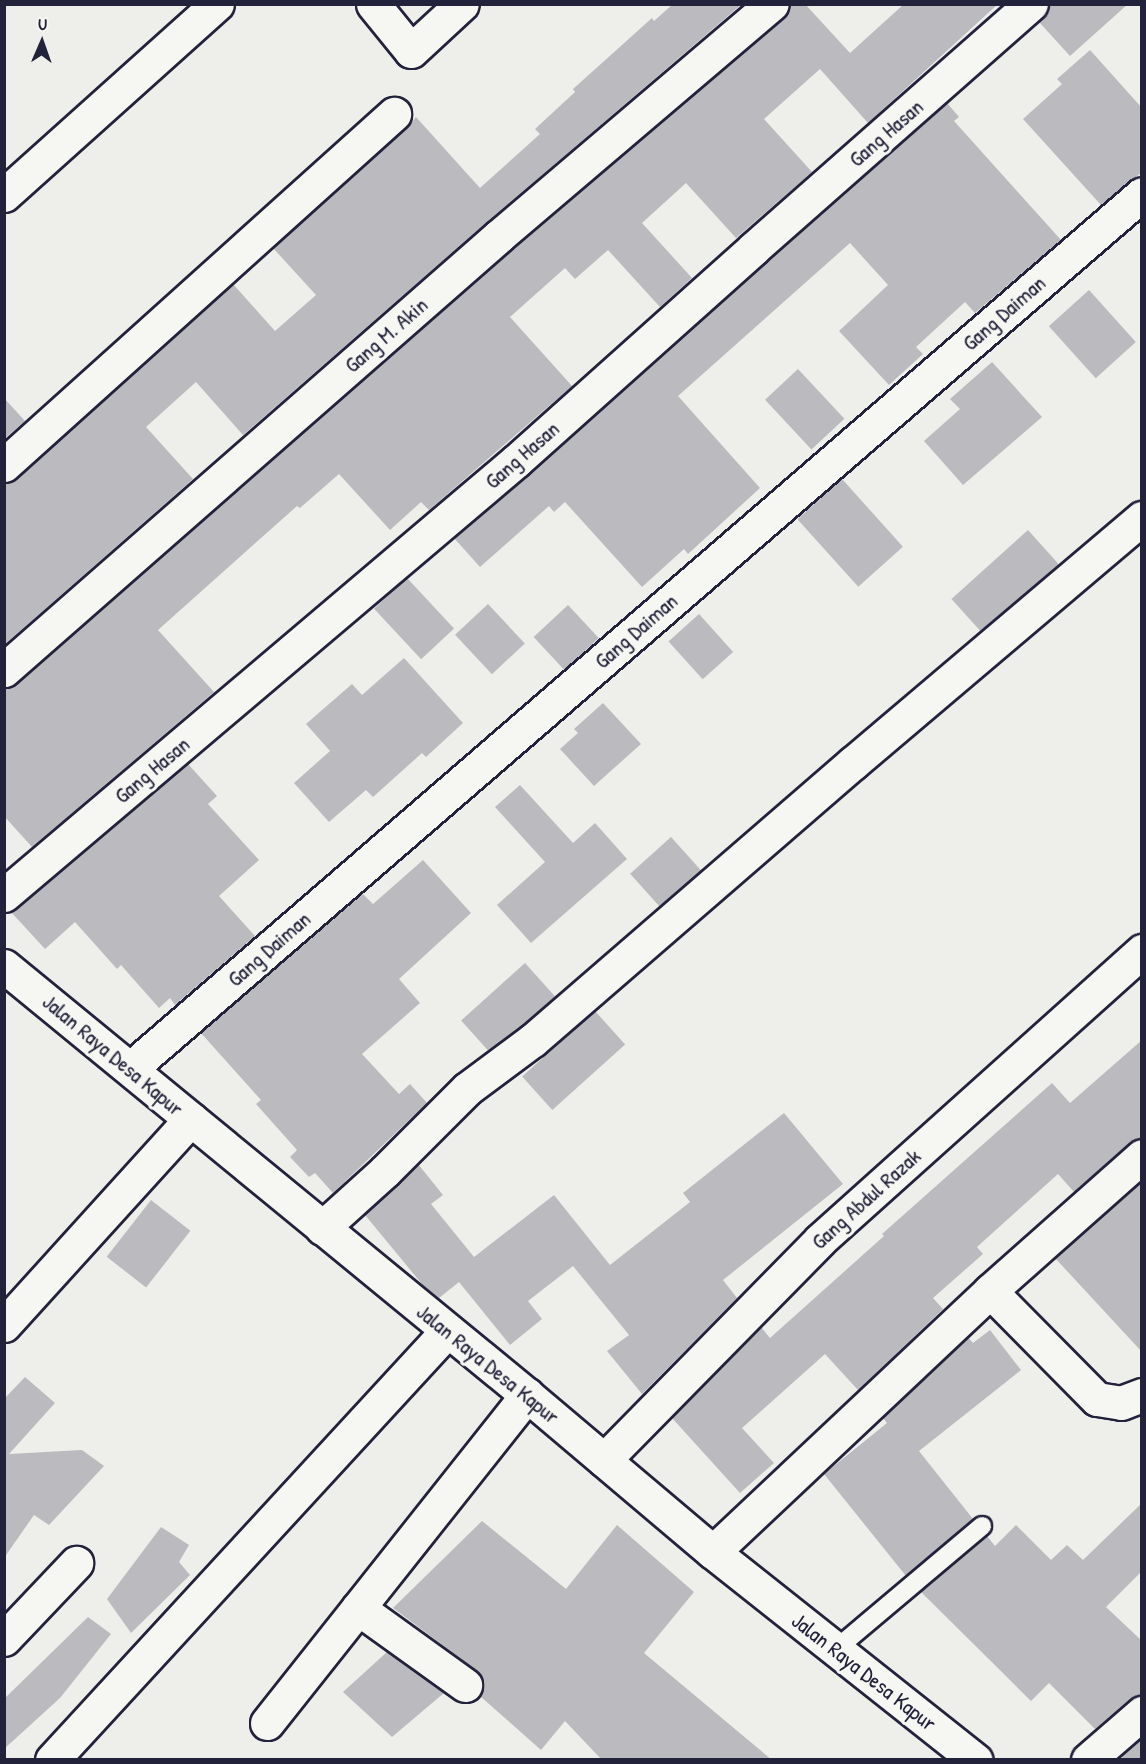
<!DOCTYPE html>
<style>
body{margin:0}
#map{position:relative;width:1146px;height:1764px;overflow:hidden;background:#eeeeeb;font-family:"Patrick Hand",sans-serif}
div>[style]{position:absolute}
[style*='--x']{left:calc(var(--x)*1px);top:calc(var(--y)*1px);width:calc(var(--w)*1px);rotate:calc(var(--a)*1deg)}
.building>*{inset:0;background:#bbbbbf;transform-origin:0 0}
.roads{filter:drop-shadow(2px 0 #22223b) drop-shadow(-2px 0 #22223b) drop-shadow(0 2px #22223b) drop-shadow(0 -2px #22223b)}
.service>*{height:18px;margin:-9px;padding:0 9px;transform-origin:9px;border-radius:9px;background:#f6f6f2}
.minor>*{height:33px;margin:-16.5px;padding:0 16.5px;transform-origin:16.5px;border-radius:16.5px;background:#f6f6f2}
span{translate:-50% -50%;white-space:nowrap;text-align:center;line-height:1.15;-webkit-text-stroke:6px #f6f6f2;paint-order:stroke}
.street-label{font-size:22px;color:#22223b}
.frame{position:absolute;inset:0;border:6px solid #22223b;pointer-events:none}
.north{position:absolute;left:12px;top:12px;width:60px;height:60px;-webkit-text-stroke:4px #f6f6f2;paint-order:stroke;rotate:2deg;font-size:16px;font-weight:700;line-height:24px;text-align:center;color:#22223b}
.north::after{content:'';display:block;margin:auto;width:21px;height:27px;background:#22223b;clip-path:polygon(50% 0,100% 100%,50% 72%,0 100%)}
</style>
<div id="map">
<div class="building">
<div style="clip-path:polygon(673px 4px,742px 4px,487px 222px,243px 435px,196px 382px,146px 427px,193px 479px,4px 645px,4px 483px,17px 479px,233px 284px,275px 331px,316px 295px,273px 248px,407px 128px,416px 117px,480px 188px,540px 134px,535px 129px,575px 92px,573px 89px,652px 18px,654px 21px)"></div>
<div style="clip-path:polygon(790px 4px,805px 4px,850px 53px,904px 4px,998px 4px,868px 123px,820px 69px,764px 119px,812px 172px,736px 238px,686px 183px,642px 223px,692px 278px,660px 307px,608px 250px,575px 279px,565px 268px,510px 317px,572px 386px,429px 510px,421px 502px,390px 530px,339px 474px,300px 508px,297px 506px,158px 630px,214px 692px,32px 847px,4px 816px,4px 688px,16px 684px,511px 250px,784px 18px)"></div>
<div style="clip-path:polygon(1049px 4px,1128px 4px,1070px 56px,1039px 22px,1049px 11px)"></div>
<div style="clip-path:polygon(1090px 50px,1142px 108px,1142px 172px,1101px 205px,1023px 119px,1062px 84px,1057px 79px)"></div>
<div style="clip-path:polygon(947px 103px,959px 117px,954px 121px,1061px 240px,975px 313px,965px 302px,916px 347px,923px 354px,889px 385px,839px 331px,888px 285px,850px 243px,678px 396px,760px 488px,688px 554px,684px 549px,642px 587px,565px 502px,554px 512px,549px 506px,480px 567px,454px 538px)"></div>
<div style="left:1089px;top:290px;width:70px;height:54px;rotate:48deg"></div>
<div style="clip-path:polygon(992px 362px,1042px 417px,963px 485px,924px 441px,960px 409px,950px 399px)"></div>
<div style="left:798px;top:369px;width:68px;height:45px;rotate:47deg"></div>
<div style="clip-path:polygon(4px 398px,25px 421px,4px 439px)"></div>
<div style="left:842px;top:479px;width:91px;height:60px;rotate:48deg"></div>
<div style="left:1028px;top:530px;width:46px;height:103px;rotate:48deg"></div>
<div style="left:407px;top:578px;width:69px;height:45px;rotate:47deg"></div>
<div style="left:488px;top:604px;width:54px;height:45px;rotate:47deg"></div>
<div style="left:568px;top:605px;width:45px;height:47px;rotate:47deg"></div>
<div style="left:699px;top:614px;width:51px;height:41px;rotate:48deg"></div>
<div style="clip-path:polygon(404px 658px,463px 723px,426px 757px,422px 753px,373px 797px,366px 790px,329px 822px,294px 783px,330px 751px,306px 724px,352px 684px,362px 695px)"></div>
<div style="clip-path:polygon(603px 703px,641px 744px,594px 786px,560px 749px,578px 733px,574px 729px)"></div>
<div style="clip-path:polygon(188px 764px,217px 796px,208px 804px,259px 860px,219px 896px,255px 936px,175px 1005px,170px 998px,159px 1008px,121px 965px,117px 969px,75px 922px,45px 949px,11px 912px)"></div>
<div style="clip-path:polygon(520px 785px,573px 843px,595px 823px,627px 859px,531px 943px,497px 905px,545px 862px,495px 807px)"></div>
<div style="left:671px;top:837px;width:45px;height:55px;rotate:48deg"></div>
<div style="clip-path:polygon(423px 860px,471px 913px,399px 979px,420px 1003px,362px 1054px,399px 1094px,410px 1084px,427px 1103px,333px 1193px,315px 1173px,309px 1177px,290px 1157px,297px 1150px,256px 1104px,261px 1100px,201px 1033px,363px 894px,373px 904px)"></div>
<div style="left:525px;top:963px;width:45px;height:86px;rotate:48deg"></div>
<div style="left:595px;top:1011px;width:45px;height:98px;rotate:48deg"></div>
<div style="clip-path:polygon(1142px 1040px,1142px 1138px,1130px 1142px,1074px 1192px,1058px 1174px,977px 1247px,983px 1254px,933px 1298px,943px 1309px,858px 1390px,825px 1354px,742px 1428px,774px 1463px,740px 1493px,672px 1418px,761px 1327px,770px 1338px,884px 1236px,882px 1234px,1052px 1083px,1070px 1103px)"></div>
<div style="clip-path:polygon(784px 1113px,843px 1184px,723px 1280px,737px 1298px,642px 1394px,607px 1351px,629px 1335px,573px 1266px,528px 1301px,542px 1319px,510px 1345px,459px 1282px,439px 1298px,422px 1284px,365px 1215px,418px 1164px,443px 1195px,431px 1204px,474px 1257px,554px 1195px,610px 1265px,690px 1202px,683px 1193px)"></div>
<div style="clip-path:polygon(1142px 1182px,1142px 1352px,1055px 1258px)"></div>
<div style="left:151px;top:1200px;width:50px;height:72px;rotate:38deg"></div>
<div style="clip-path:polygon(990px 1330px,1021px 1370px,919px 1451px,973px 1519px,906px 1576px,824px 1474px,887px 1423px,883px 1418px,968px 1337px,973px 1343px)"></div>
<div style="clip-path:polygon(25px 1377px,55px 1403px,9px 1454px,82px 1450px,104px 1466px,49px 1525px,34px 1515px,4px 1558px,4px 1399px)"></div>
<div style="clip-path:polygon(1142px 1503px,1142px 1571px,1106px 1607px,1142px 1641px,1142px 1695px,1130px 1699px,1095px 1729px,1049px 1683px,1031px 1701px,921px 1592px,987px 1536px,995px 1546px,1016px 1525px,1051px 1560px,1067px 1545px,1083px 1560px)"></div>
<div style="clip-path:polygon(482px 1521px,566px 1589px,617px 1525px,694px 1592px,644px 1653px,772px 1760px,602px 1760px,565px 1721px,541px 1750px,480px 1696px,484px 1686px,482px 1677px,476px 1670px,393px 1608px)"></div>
<div style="clip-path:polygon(161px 1527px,189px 1545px,179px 1562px,190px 1575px,131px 1633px,107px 1599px)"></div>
<div style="clip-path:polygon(88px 1617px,111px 1634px,60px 1698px,4px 1749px,4px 1699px)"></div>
<div style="clip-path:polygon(387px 1652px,444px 1693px,392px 1737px,343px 1692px)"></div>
<div style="clip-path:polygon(1142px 1738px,1142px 1760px,1125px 1760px,1121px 1756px)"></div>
</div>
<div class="roads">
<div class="service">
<div style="--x:836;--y:1649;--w:191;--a:-40.1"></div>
</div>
<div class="minor">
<div style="--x:373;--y:4;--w:60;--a:51"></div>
<div style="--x:411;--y:51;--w:69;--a:-42.7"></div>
<div style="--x:4;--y:195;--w:286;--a:-41.9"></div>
<div style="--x:4;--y:465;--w:525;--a:-41.99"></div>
<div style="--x:4;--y:670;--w:658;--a:-41.24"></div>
<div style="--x:499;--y:236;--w:358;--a:-40.4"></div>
<div style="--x:4;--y:895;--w:671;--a:-40.29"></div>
<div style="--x:516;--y:461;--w:319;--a:-41.8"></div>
<div style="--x:754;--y:248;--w:369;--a:-41.4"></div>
<div style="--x:4;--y:966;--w:676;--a:39.36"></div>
<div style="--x:527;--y:1395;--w:243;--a:40.2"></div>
<div style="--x:713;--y:1552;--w:335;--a:38.4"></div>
<div style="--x:131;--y:1068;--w:1336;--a:-40.84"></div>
<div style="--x:322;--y:1228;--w:85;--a:-42.1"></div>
<div style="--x:385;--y:1171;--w:116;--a:-45"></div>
<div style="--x:467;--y:1089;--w:82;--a:-36.6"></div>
<div style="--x:533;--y:1040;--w:423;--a:-40.9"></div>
<div style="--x:853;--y:763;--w:379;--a:-40.3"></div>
<div style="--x:990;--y:1291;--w:152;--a:45.3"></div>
<div style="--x:1097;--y:1399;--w:24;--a:9"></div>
<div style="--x:1121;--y:1403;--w:22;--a:-21"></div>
<div style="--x:4;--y:1325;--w:278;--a:-47.8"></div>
<div style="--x:604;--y:1460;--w:308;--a:-45.5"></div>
<div style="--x:820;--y:1240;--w:433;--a:-41.9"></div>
<div style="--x:713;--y:1552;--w:381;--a:-43.3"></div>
<div style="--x:990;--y:1291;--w:203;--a:-41.6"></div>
<div style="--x:358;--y:1608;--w:132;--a:35.7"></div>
<div style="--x:4;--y:1639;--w:105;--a:-46.5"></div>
<div style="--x:267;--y:1723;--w:419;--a:-51.6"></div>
<div style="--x:52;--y:1760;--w:583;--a:-47.36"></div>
<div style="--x:1088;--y:1760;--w:72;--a:-41"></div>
</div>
</div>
<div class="street-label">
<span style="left:886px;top:133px;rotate:-41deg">Gang Hasan</span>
<span style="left:1004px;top:313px;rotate:-41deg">Gang Daiman</span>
<span style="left:386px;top:335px;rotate:-41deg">Gang M. Akin</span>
<span style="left:522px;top:455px;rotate:-41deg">Gang Hasan</span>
<span style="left:636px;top:631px;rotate:-41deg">Gang Daiman</span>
<span style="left:152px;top:770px;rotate:-40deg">Gang Hasan</span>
<span style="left:269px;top:949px;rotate:-41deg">Gang Daiman</span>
<span style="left:113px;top:1055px;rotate:40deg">Jalan Raya Desa Kapur</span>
<span style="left:866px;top:1199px;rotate:-42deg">Gang Abdul Razak</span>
<span style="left:488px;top:1364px;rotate:39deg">Jalan Raya Desa Kapur</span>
<span style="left:864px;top:1672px;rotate:38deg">Jalan Raya Desa Kapur</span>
</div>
<div class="frame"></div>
<div class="north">U</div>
</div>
